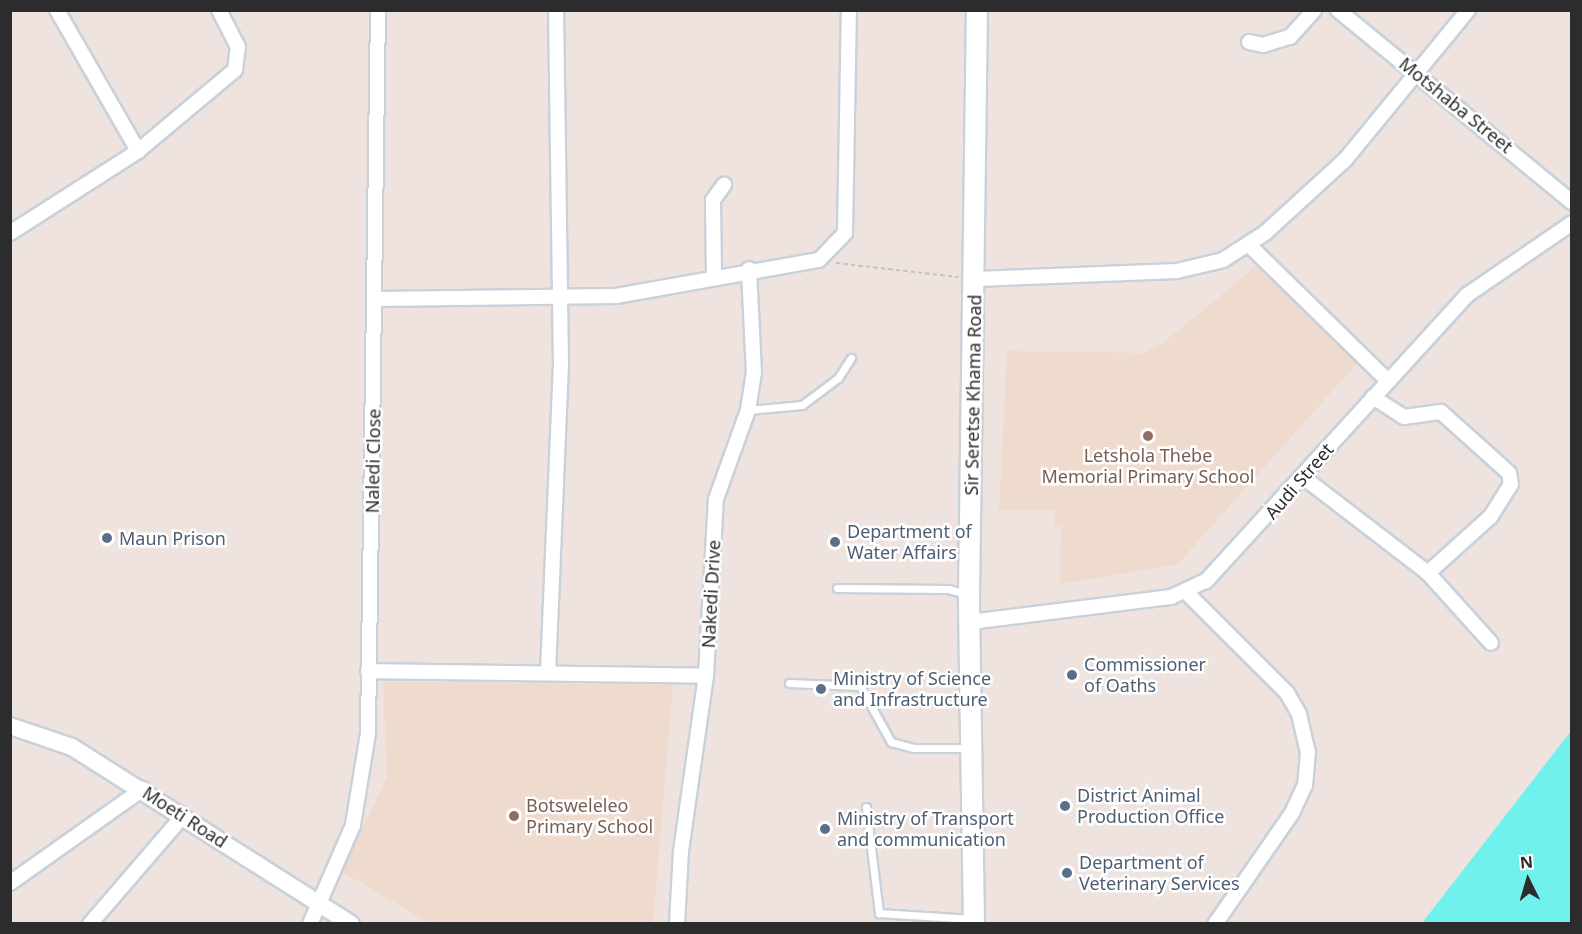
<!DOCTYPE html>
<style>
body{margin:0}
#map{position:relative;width:1582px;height:934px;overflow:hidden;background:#eee3de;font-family:"Noto Sans",sans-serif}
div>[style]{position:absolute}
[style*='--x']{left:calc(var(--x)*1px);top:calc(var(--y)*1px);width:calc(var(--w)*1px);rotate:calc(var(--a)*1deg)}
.education>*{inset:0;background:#efdace}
.water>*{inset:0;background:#70f1ed}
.path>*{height:2px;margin-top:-1px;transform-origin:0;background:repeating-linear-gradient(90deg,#c4c4c4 0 4.5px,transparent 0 7.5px)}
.roads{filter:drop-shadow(2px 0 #c9d1da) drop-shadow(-2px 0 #c9d1da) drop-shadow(0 2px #c9d1da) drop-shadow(0 -2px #c9d1da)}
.service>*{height:7px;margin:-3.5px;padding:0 3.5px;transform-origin:3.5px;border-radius:3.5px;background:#fff}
.minor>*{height:14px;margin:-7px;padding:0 7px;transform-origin:7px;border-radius:7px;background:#fff}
.tertiary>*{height:16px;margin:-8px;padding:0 8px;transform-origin:8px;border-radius:8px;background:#fff}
.secondary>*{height:20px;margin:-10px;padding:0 10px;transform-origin:10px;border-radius:10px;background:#fff}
.dots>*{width:16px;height:16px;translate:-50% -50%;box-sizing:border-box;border:3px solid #fff;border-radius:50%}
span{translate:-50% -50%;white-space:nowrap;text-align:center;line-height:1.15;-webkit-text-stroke:5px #fff;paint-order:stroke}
.street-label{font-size:18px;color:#2c2c2c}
.education-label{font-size:18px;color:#785e54}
.left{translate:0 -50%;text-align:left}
.service-label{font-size:18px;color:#4e5e75}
.frame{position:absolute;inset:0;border:12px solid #2c2c2c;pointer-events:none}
.north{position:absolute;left:1498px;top:850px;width:60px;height:60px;-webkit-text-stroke:4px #fff;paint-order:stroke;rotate:355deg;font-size:16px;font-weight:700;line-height:24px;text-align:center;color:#2c2c2c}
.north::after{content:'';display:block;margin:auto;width:21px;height:27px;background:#2c2c2c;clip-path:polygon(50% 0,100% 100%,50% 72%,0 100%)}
</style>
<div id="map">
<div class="education">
<div style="clip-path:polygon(1259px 264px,1359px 361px,1178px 564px,1060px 584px,1061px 527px,1055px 526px,1055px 510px,999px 510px,1007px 351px,1143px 353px,1162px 344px)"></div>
<div style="clip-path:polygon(383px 682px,673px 685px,653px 923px,430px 923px,342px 872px,387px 777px)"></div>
</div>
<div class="water">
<div style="clip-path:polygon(1571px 731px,1571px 923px,1422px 923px)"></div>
</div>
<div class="path">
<div style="--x:836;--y:263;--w:123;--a:6.5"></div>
</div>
<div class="roads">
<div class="service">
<div style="--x:748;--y:410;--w:54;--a:-5.3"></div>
<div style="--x:802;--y:405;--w:45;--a:-36.9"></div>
<div style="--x:838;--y:378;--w:24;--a:-57"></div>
<div style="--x:837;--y:588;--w:111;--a:0.5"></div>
<div style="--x:948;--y:589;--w:20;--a:15"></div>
<div style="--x:789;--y:683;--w:71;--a:2.4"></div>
<div style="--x:860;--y:686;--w:64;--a:61"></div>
<div style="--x:891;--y:742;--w:23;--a:15"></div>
<div style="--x:913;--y:748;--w:56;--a:0"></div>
<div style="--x:866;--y:807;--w:107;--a:83"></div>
<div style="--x:879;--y:913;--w:94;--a:3.7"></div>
</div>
<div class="minor">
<div style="--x:57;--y:10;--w:163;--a:60.1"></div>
<div style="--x:1338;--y:10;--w:303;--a:39.4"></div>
<div style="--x:1249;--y:42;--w:14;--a:12"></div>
<div style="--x:1263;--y:45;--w:28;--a:-17"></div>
<div style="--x:1290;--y:37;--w:36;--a:-48"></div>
<div style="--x:10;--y:233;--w:152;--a:-32.6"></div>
<div style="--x:138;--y:151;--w:126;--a:-39.9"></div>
<div style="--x:235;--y:70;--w:23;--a:-83"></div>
<div style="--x:238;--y:47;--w:42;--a:-117.2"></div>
<div style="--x:1249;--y:245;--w:192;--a:44.4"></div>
<div style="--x:714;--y:275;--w:75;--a:-90.8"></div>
<div style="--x:713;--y:200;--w:19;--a:-54"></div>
<div style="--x:976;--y:279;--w:201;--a:-2.3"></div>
<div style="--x:1177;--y:271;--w:47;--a:-13.4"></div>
<div style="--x:1223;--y:260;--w:50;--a:-32.7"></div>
<div style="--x:1265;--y:233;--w:108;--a:-42.4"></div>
<div style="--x:1345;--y:160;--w:194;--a:-50.6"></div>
<div style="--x:376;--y:299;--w:240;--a:-0.7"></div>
<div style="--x:616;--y:296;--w:206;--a:-10.1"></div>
<div style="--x:819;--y:260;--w:37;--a:-46"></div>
<div style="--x:845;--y:233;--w:223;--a:-89"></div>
<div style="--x:1373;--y:397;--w:37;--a:33"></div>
<div style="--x:1404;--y:417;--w:37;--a:-8"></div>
<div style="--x:1441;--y:412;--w:91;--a:41.9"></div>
<div style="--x:1509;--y:473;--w:11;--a:80"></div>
<div style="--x:1511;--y:484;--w:39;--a:122"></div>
<div style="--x:1490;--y:517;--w:84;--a:137.9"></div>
<div style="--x:1303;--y:477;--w:158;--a:37.5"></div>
<div style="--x:1428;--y:573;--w:94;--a:48"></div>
<div style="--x:1186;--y:592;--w:143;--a:45"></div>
<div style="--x:1287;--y:693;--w:24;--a:60"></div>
<div style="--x:1299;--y:714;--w:39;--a:77"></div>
<div style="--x:1308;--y:752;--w:33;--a:95"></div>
<div style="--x:1305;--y:785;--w:31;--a:115"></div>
<div style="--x:1292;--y:813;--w:135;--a:124.7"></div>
<div style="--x:970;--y:622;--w:203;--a:-7.1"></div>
<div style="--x:1171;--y:597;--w:38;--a:-25"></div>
<div style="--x:1206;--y:581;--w:387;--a:-47.6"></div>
<div style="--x:1467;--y:295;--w:127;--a:-34.4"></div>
<div style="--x:368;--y:671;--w:338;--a:0.8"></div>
<div style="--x:548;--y:673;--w:307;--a:-87.6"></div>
<div style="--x:561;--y:366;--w:356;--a:-90.8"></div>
<div style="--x:10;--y:883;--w:163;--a:-35.3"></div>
<div style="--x:90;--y:924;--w:143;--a:-49.3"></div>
<div style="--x:310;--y:924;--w:108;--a:-66.5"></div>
<div style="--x:353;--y:825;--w:93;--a:-80.7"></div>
<div style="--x:368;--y:733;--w:723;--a:-89.21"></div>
<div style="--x:677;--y:924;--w:73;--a:-86.9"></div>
<div style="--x:681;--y:851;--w:177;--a:-81.9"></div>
<div style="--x:706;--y:676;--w:177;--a:-86.8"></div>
<div style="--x:716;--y:499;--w:95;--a:-70.2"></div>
<div style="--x:748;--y:410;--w:37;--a:-81"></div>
<div style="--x:754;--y:373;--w:104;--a:-92.8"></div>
</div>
<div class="tertiary">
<div style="--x:10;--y:726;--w:65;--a:18.7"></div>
<div style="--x:72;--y:747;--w:330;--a:32.4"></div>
</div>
<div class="secondary">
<div style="--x:974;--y:924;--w:329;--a:-90.9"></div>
<div style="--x:969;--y:595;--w:585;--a:-89.22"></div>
</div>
</div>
<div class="dots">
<div style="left:1148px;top:436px;background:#8d6e63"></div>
<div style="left:107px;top:538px;background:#5c6f8a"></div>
<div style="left:835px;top:542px;background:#5c6f8a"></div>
<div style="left:1072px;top:675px;background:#5c6f8a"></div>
<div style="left:821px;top:689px;background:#5c6f8a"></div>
<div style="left:1065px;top:806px;background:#5c6f8a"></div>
<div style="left:514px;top:816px;background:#8d6e63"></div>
<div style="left:825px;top:829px;background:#5c6f8a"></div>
<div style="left:1067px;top:873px;background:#5c6f8a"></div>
</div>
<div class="street-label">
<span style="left:1456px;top:105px;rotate:39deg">Motshaba Street</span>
<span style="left:973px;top:395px;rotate:-89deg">Sir Seretse Khama Road</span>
<span style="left:373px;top:461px;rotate:-89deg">Naledi Close</span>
<span style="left:1299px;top:481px;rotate:-49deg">Audi Street</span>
<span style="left:711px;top:594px;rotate:-87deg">Nakedi Drive</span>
<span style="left:185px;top:817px;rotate:33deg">Moeti Road</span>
</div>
<div class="education-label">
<span style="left:1148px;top:466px">Letshola Thebe<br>Memorial Primary School</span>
<span class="left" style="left:526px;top:816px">Botsweleleo<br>Primary School</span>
</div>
<div class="service-label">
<span class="left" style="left:847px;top:542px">Department of<br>Water Affairs</span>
<span class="left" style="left:119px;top:538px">Maun Prison</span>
<span class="left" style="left:1084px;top:675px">Commissioner<br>of Oaths</span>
<span class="left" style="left:833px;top:689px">Ministry of Science<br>and Infrastructure</span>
<span class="left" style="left:1077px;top:806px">District Animal<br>Production Office</span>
<span class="left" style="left:837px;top:829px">Ministry of Transport<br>and communication</span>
<span class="left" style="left:1079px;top:873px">Department of<br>Veterinary Services</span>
</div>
<div class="frame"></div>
<div class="north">N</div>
</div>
